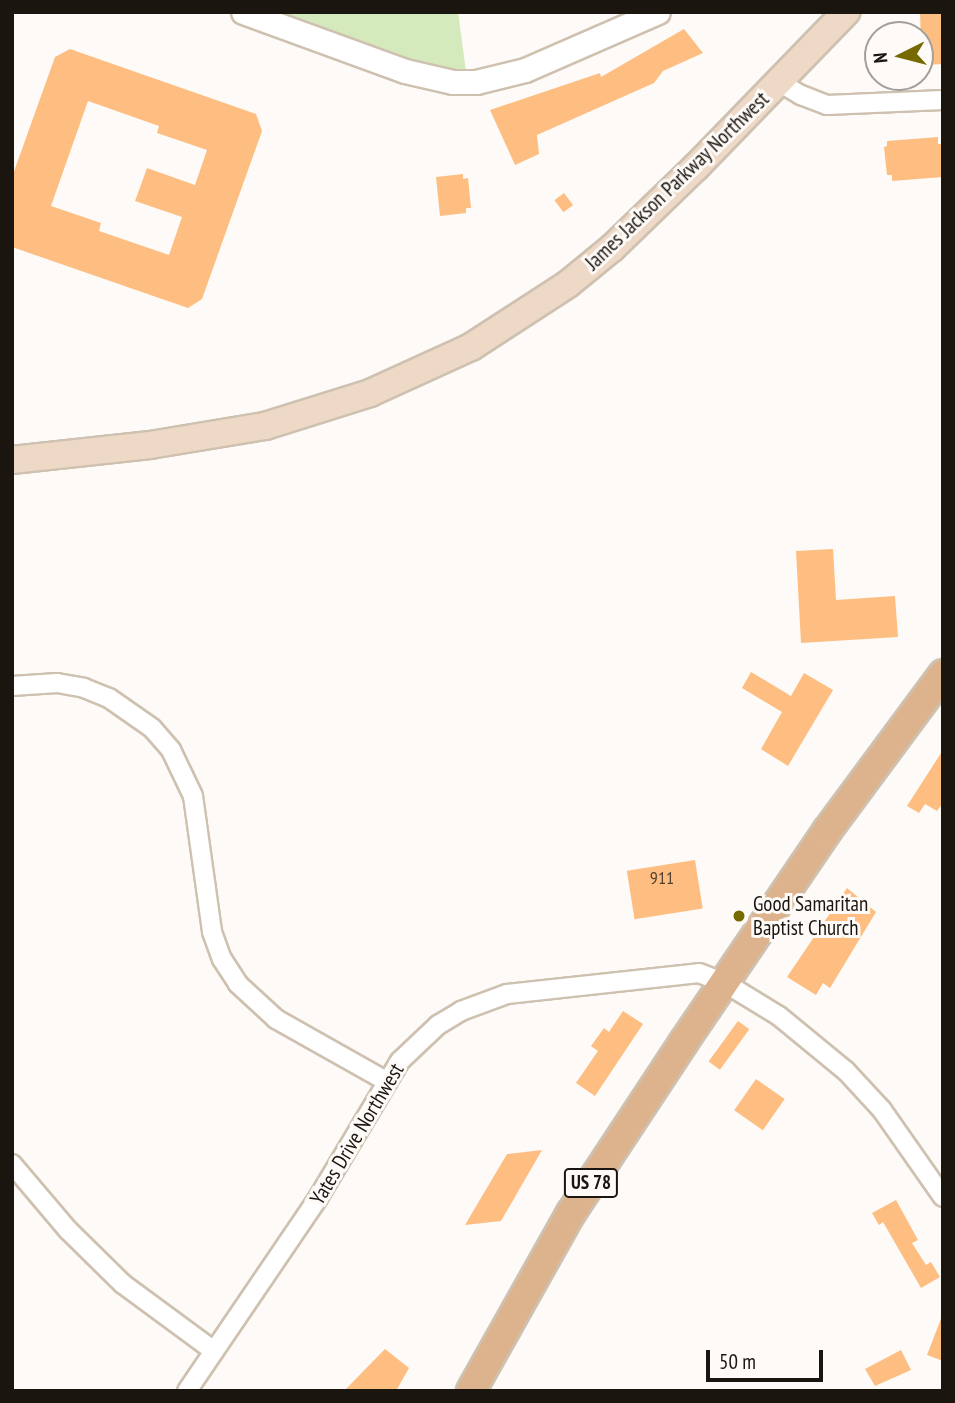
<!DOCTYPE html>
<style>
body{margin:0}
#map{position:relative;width:955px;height:1403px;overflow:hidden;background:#fdfaf7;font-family:"PT Sans Narrow",sans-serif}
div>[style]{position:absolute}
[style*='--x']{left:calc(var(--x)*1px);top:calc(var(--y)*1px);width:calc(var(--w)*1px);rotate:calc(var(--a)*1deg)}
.green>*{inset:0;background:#d4e9bc}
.building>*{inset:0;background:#febe81;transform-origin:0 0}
.roads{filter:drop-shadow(2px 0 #cec1b0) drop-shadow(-2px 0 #cec1b0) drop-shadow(0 2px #cec1b0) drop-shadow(0 -2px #cec1b0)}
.minor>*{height:18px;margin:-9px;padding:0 9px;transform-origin:9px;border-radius:9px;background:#fff}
.tertiary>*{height:23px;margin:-11.5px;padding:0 11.5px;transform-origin:11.5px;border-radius:11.5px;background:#fff}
.secondary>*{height:26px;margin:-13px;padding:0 13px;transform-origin:13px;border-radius:13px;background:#eed9c7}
.primary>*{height:28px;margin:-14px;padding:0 14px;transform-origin:14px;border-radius:14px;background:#ddb38e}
.dots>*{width:19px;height:19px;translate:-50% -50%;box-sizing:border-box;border:4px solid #fdfaf7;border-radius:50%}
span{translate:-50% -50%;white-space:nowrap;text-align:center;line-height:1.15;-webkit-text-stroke:6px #fdfaf7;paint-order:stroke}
.number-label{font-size:18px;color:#533f2c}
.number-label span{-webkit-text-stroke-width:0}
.shield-label span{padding:2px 5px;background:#fdfaf7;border:2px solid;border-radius:5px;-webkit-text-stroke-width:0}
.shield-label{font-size:19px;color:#1a150f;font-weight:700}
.street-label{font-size:21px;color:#1a150f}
.poi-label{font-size:21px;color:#1a150f}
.left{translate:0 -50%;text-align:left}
.frame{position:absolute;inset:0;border:14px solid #1a150f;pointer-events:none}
.north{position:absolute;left:864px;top:21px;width:70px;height:70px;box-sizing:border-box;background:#fdfaf7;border:2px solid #a29e9a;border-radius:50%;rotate:264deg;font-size:19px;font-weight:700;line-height:28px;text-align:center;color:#1a150f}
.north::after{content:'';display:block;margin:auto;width:24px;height:32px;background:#756900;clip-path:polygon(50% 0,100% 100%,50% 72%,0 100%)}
.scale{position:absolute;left:706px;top:1350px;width:117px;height:32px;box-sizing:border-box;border:4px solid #1a150f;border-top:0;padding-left:9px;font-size:21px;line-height:24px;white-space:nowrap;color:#1a150f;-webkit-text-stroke:5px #fdfaf7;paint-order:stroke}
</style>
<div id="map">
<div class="green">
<div style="clip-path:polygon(277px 12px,458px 12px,467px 79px,466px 79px)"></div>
</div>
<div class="building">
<div style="clip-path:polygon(920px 12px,943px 12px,943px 64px,926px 65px,925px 45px,921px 45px)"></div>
<div style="clip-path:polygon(684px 29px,703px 53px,663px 71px,654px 83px,537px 135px,539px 154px,515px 165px,490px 110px,600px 73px,601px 77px)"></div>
<div style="clip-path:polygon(evenodd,70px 49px,256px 114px,262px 131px,202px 299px,188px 308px,12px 247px,12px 177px,55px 57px,70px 49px,88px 101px,159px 126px,157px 133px,207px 150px,195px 185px,147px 168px,135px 201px,182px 217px,169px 255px,99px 231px,101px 223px,51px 206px,88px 101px)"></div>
<div style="clip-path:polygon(938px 137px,938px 144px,942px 144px,943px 177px,892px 181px,892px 175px,887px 175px,884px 147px,887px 146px,887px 141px)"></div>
<div style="clip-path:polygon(463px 174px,463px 179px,468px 178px,471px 208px,466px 208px,466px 213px,440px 216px,436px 177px)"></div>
<div style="left:564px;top:193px;width:15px;height:12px;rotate:53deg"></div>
<div style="clip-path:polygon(833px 549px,836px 600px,895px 596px,898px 637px,801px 643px,796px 551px)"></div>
<div style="clip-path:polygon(751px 672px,791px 696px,804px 673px,833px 690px,788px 766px,761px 749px,782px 712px,742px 688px)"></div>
<div style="clip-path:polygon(943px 750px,943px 803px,937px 811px,925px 804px,919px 813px,907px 806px)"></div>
<div style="left:695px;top:860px;width:49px;height:69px;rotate:81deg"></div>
<div style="clip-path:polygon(847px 888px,876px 912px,830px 988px,823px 983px,816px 995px,787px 977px)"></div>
<div style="clip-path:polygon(623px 1011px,643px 1024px,595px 1096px,576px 1083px,598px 1051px,591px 1046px,604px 1028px,609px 1032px)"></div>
<div style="left:738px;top:1021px;width:14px;height:50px;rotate:36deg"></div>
<div style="left:756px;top:1079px;width:35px;height:38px;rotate:35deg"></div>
<div style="clip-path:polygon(542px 1150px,501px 1221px,465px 1225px,507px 1154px)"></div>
<div style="clip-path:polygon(896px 1200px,918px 1240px,912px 1243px,926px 1265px,931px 1262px,940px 1277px,921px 1288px,883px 1222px,879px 1225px,872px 1213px)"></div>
<div style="clip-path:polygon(942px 1316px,943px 1316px,943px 1361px,927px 1355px)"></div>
<div style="clip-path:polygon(385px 1349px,409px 1368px,396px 1391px,344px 1391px)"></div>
<div style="clip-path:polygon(901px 1350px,911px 1370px,875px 1386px,865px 1369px)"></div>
</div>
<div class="roads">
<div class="minor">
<div style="--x:779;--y:82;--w:26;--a:31"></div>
<div style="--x:801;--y:95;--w:28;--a:21"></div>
<div style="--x:827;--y:105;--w:116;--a:-2.5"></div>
<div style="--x:12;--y:686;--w:45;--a:-3.8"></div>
<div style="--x:57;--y:683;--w:27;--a:10"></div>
<div style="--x:84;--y:688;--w:27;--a:22"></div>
<div style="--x:109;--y:698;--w:52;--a:34.9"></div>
<div style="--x:152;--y:728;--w:29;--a:49"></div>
<div style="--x:171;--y:750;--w:51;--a:64.4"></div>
<div style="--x:193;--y:796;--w:137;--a:82"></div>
<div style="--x:212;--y:932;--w:29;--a:70"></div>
<div style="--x:222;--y:959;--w:30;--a:57"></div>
<div style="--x:238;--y:984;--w:52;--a:42.6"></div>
<div style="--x:276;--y:1019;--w:126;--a:29.4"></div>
<div style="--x:12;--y:1164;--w:87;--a:49.7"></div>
<div style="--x:68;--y:1230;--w:77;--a:44.5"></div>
<div style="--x:123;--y:1284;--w:113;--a:36.4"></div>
<div style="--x:187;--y:1391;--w:233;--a:-55.8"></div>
<div style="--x:318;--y:1198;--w:160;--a:-59.1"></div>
<div style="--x:400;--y:1061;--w:52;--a:-43.5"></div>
<div style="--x:438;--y:1025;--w:27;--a:-31"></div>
<div style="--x:461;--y:1011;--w:49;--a:-20.3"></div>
<div style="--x:507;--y:994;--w:193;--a:-6.2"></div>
<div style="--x:699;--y:973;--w:28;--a:21"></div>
<div style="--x:725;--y:983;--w:63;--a:31.4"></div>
<div style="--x:779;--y:1016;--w:87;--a:39.4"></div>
<div style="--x:846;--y:1071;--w:53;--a:47.3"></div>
<div style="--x:882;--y:1110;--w:106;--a:55"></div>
</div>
<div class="tertiary">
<div style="--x:243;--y:12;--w:172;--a:20"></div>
<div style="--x:405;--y:71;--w:49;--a:12.9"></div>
<div style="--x:453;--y:82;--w:23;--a:0"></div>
<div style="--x:476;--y:82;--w:50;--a:-13.8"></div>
<div style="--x:525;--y:70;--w:145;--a:-23.6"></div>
</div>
<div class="secondary">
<div style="--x:12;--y:460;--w:139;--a:-6.2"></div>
<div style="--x:150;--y:445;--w:117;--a:-9.4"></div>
<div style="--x:265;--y:426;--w:110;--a:-17.4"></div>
<div style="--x:370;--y:393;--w:111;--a:-24.5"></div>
<div style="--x:471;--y:347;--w:116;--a:-33"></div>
<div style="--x:568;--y:284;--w:57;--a:-39.3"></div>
<div style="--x:612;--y:248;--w:117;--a:-44"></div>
<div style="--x:696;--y:167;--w:216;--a:-45.9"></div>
</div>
<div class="primary">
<div style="--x:471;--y:1391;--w:204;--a:-60.7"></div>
<div style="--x:571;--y:1213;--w:204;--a:-56.6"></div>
<div style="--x:683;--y:1043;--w:256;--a:-55.8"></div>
<div style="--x:827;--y:831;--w:195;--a:-53.5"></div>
</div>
</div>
<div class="dots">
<div style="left:739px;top:916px;background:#756900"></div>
</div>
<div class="number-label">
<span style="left:662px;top:878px">911</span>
</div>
<div class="shield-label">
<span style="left:591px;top:1183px">US 78</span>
</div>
<div class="street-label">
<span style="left:677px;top:181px;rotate:-44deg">James Jackson Parkway Northwest</span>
<span style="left:357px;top:1134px;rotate:-59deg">Yates Drive Northwest</span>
</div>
<div class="poi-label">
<span class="left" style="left:753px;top:916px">Good Samaritan<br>Baptist Church</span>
</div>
<div class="frame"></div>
<div class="north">N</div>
<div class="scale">50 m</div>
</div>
